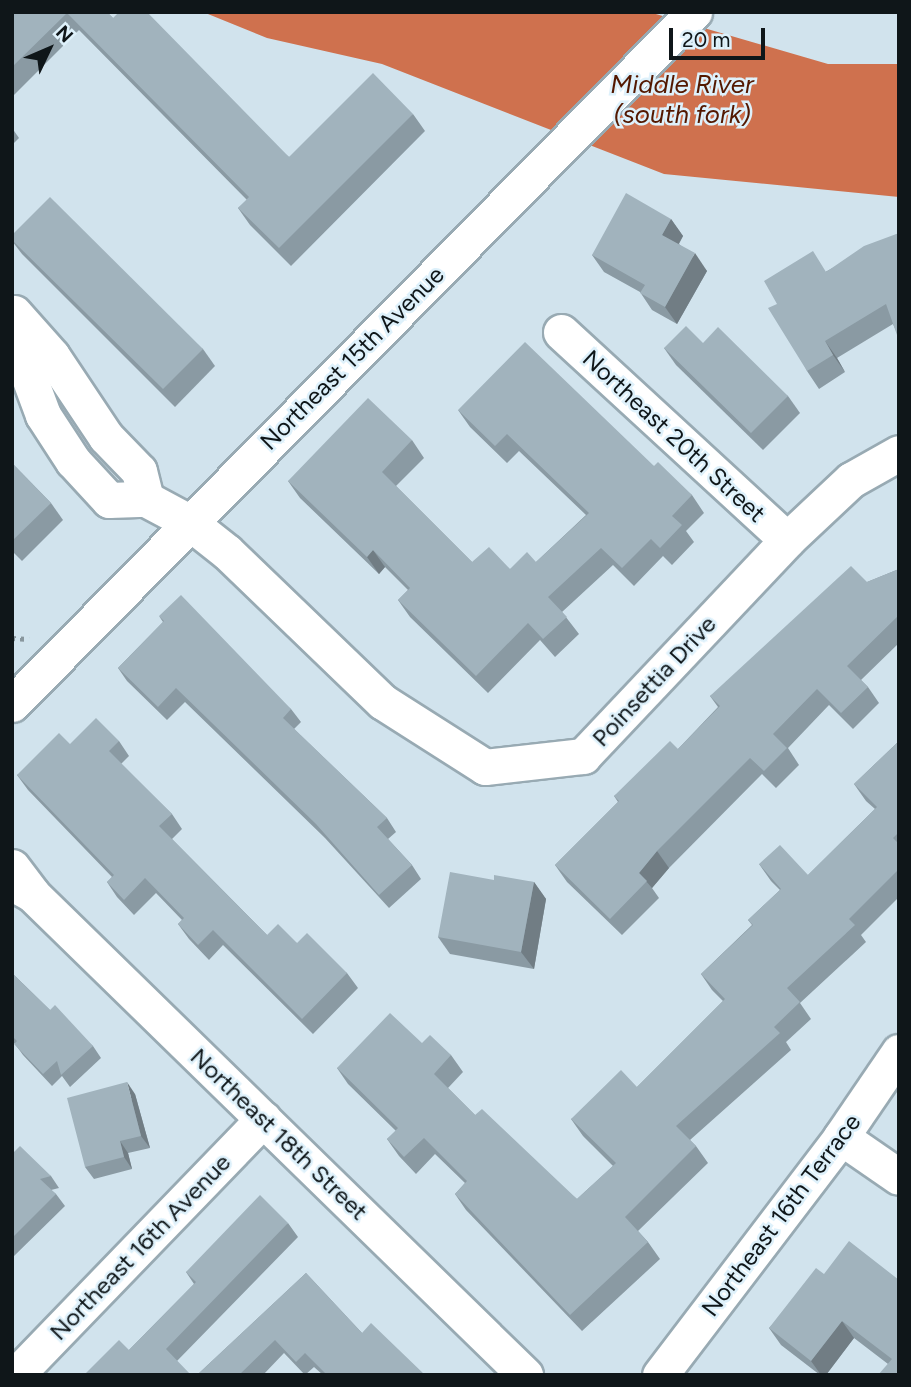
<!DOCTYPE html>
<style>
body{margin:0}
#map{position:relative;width:911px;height:1387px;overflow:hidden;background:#d1e3ed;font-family:Figtree,sans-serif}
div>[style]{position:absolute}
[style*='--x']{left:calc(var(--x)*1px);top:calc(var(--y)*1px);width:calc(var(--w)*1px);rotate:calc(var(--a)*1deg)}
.water>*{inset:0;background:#cf714e}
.path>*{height:4.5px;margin-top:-2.25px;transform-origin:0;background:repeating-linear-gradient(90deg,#88969d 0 3.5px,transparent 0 8.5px)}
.roads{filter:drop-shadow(2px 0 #98aab3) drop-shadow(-2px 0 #98aab3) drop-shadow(0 2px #98aab3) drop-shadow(0 -2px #98aab3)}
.minor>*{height:35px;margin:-17.5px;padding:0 17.5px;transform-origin:17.5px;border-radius:17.5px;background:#fff}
.wall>*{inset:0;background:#8a9aa3}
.shaded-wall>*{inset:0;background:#717d84}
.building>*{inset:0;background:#a1b3bd}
span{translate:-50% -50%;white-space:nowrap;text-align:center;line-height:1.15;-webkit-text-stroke:5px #def1fb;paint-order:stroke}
.street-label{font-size:24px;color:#0f1619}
.water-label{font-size:26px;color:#531800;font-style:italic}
.frame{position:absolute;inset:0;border:14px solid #0f1619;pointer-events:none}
.north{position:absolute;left:14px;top:14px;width:70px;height:70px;-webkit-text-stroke:5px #def1fb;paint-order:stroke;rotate:46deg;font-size:19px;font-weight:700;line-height:28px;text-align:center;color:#0f1619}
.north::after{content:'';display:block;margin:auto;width:24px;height:32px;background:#0f1619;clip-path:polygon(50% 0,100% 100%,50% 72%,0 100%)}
.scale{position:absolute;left:669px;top:28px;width:96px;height:32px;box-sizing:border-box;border:4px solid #0f1619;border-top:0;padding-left:9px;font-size:21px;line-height:24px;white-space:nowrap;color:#0f1619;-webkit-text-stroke:5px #def1fb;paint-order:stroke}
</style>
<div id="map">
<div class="water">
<div style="clip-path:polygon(203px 12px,649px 12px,828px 64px,899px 64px,899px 197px,664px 174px,382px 64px,267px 38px)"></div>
</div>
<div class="path">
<div style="--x:12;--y:638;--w:17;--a:3"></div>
</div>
<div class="roads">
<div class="minor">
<div style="--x:14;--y:313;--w:57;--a:48.5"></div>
<div style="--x:52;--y:356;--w:97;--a:56.3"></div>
<div style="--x:106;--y:437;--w:47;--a:45.9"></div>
<div style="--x:139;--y:471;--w:29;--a:76"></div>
<div style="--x:16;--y:316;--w:37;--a:84"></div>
<div style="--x:20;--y:353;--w:66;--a:69.6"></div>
<div style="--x:43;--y:415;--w:55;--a:56.9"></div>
<div style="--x:73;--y:461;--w:53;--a:47.3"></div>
<div style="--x:109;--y:500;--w:37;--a:-2"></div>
<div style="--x:146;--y:499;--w:49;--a:28.1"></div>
<div style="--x:189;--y:522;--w:48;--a:38.3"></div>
<div style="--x:227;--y:552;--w:216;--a:43.9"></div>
<div style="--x:383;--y:702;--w:121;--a:32.5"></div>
<div style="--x:485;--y:767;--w:99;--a:-6.4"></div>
<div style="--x:583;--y:756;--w:297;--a:-46.6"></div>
<div style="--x:787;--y:540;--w:88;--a:-43.2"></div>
<div style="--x:851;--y:480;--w:55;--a:-29.4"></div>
<div style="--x:561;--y:332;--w:307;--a:42.6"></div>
<div style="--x:12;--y:704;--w:972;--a:-45.42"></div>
<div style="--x:12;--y:867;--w:34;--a:53"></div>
<div style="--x:32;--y:894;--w:23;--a:-151"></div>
<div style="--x:32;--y:894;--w:689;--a:44.29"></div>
<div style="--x:841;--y:1137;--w:70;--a:34.6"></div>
<div style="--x:16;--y:1375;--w:356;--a:-46"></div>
<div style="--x:660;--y:1375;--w:299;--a:-52.7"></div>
<div style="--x:841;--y:1137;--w:103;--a:-55.7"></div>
</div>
</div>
<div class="wall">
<div style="clip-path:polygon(12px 12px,107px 12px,113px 18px,289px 157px,413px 114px,425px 131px,291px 266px,250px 225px,238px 208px,247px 200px,79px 30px,12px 97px)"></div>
<div style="clip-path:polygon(12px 128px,19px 138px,12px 145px)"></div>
<div style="clip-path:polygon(671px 219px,683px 236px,679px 244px,707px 271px,677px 324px,652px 310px,640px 292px,604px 272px,592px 255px)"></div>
<div style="clip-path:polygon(899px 233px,899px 337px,893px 324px,837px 358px,845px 372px,819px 389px,807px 371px,777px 304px,827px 271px)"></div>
<div style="clip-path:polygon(12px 235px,203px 349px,215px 366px,175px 407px,22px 254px,12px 241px)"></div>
<div style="clip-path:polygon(703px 343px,788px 396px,800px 413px,763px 450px,676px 365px,664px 348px)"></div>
<div style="clip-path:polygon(458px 410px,654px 466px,692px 495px,704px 513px,686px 531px,694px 542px,672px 565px,663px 556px,634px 586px,613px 565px,562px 612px,579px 634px,555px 657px,540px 640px,488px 693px,410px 617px,398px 600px,408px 590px,385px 567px,379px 574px,300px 498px,288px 481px,412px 440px,424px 458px,396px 486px,472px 562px,510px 569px,536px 562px,586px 515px,519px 451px,507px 463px,470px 427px)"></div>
<div style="clip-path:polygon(12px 463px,51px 503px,63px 520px,22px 561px,12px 551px)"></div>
<div style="clip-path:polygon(899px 569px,899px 643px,861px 680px,868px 687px,879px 703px,853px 729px,829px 705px,788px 748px,799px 765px,776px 788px,762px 774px,669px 868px,652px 888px,659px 898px,622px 935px,567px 882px,555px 865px,618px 802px,614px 796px,678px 749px,718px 707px,710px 696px,867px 582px)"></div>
<div style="clip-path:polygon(159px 616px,291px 709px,301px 722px,294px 729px,387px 818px,396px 832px,388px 839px,412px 865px,421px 879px,389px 908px,325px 838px,185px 702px,167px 720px,127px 681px,118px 668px,163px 622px)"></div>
<div style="clip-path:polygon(119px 741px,129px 756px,121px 764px,172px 814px,182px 829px,172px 839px,267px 935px,297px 943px,347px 973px,358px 988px,313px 1034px,223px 945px,209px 960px,189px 939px,178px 924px,182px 920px,156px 893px,134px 915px,117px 897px,107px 882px,112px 877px,28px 790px,17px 775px,70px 744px)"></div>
<div style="clip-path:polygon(899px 741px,899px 897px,861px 935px,866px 942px,800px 1003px,811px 1019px,786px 1042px,791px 1050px,690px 1140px,696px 1146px,708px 1163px,638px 1231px,648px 1242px,660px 1259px,582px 1331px,466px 1210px,455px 1194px,465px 1183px,435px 1154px,416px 1174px,399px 1156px,387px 1139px,396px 1131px,348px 1084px,337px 1068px,422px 1043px,451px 1055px,463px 1072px,448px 1088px,475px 1115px,577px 1199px,613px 1166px,583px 1136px,571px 1119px,637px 1087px,723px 1001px,712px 990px,701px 974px,752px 925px,748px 920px,780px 890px,771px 881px,759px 864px,808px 875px,875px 809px,866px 801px,854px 784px)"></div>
<div style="clip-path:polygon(494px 880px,534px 882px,546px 899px,534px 969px,450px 954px,438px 937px)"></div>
<div style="clip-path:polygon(12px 973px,50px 1010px,93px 1046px,101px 1058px,70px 1087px,62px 1076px,52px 1086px,23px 1055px,12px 1040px)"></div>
<div style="clip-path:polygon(135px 1094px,150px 1148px,128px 1153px,132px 1169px,94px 1179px,85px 1167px)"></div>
<div style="clip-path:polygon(12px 1154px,51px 1176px,59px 1188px,51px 1190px,56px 1194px,65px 1206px,12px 1258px)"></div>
<div style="clip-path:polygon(288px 1223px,298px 1237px,177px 1361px,129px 1350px,194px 1284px,186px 1272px)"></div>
<div style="clip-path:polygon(306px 1273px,362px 1333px,425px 1375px,323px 1375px,314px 1367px,305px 1375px,284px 1353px,263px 1375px,197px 1375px)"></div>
<div style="clip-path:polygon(824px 1274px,899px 1280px,899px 1375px,888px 1364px,854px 1338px,826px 1375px,820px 1375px,781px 1345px,769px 1328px)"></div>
</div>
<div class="shaded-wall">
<div style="clip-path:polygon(671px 219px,683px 236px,674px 252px,662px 235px)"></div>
<div style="clip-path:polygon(695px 253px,707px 271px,677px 324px,665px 307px)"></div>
<div style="clip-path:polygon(825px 341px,837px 358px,845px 372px,833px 355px)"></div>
<div style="clip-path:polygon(373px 550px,385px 567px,379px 574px,367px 557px)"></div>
<div style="clip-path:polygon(657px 851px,669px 868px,652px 888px,639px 873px)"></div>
<div style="clip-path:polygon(534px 882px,546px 899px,534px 969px,521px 952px)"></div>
<div style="clip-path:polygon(127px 1082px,135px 1094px,150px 1148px,141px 1136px)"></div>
<div style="clip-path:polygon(120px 1141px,128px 1153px,132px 1169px,124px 1157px)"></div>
<div style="clip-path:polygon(842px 1321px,854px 1338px,826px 1375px,821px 1375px,811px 1361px)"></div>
</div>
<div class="building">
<div style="clip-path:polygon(12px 12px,107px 12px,113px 18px,119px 12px,147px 12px,289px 157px,373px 73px,413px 114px,279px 248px,238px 208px,249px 197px,67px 13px,12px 67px)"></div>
<div style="clip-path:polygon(626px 193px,671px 219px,662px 235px,695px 253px,665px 307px,640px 293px,645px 285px,592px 255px)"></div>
<div style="clip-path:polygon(50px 197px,203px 349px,163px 389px,12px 240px,12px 235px)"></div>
<div style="clip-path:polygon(899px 233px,899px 335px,897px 335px,886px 304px,825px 341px,833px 355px,807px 371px,768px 308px,777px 304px,764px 281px,813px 251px,826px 272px,864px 246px)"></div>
<div style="clip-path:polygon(686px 326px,703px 343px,718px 327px,788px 396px,751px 433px,664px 348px)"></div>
<div style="clip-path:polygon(525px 342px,654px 466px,658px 462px,692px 495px,672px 516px,682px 525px,660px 548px,651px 539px,622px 568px,601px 548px,548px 597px,567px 617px,543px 639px,528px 623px,476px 676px,398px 600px,410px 588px,373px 550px,367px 557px,288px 481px,368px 398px,412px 440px,382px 472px,472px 562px,489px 547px,510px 569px,527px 552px,536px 562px,589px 513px,507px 434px,495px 446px,458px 410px)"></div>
<div style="clip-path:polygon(12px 463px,51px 503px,12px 541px)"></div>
<div style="clip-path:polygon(851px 566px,867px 582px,899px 569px,899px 615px,847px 666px,868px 687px,841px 713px,817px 689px,773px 734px,787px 748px,764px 771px,750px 758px,657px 851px,639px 873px,647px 881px,610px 919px,555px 865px,619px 801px,614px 796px,670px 741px,678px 749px,720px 706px,710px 696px)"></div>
<div style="clip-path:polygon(181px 595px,291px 709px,283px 718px,387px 818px,377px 827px,412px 865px,379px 895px,316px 824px,176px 688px,158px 707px,118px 668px,164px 621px,159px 616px)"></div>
<div style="clip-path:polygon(96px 718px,119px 741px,109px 751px,172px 814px,159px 826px,267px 935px,278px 924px,297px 943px,307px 933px,347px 973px,302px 1019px,213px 930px,198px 945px,178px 924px,184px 918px,145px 878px,124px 900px,107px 882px,114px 875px,17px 775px,59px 733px,70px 744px)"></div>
<div style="clip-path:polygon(899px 741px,899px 832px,893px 838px,899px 844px,899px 869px,849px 919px,855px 925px,787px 988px,800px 1002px,774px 1027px,780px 1033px,676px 1126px,696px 1146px,625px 1217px,648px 1242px,570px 1315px,455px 1194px,467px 1181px,424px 1138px,404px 1157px,387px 1139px,398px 1128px,337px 1068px,390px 1013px,422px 1043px,430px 1035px,451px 1055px,434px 1074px,475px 1115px,482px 1109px,577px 1199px,616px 1163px,571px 1119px,621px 1070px,637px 1087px,725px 999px,701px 974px,753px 925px,748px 920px,781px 889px,759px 864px,780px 845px,808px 875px,877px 807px,854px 784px)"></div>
<div style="clip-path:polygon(450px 872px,494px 880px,494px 875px,534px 882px,521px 952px,438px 937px)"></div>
<div style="clip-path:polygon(12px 973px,50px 1010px,55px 1005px,93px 1046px,61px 1075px,57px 1061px,43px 1074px,14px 1044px,17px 1041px,12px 1036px)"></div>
<div style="clip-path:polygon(127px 1082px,141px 1136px,120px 1141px,124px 1157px,85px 1167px,67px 1098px)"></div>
<div style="clip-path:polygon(20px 1146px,51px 1176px,40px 1179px,56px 1194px,12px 1238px,12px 1154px)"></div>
<div style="clip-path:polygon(260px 1195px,288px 1223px,166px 1349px,191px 1375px,84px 1375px,119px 1340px,129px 1350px,196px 1282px,186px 1272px)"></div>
<div style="clip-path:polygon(849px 1241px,899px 1280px,899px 1375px,878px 1375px,892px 1359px,842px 1321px,811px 1361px,769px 1328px,816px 1268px,824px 1274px)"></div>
<div style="clip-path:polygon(306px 1273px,362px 1333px,371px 1323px,425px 1375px,327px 1375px,305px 1353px,296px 1362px,275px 1340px,239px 1375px,197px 1375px)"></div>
</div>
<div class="street-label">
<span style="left:352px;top:358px;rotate:-45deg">Northeast 15th Avenue</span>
<span style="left:674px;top:436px;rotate:43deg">Northeast 20th Street</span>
<span style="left:654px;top:681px;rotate:-47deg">Poinsettia Drive</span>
<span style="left:279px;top:1134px;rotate:44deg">Northeast 18th Street</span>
<span style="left:781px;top:1215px;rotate:-53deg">Northeast 16th Terrace</span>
<span style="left:140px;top:1247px;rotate:-46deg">Northeast 16th Avenue</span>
</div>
<div class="water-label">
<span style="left:682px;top:100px">Middle River<br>(south fork)</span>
</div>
<div class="frame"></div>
<div class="north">N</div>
<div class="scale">20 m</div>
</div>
